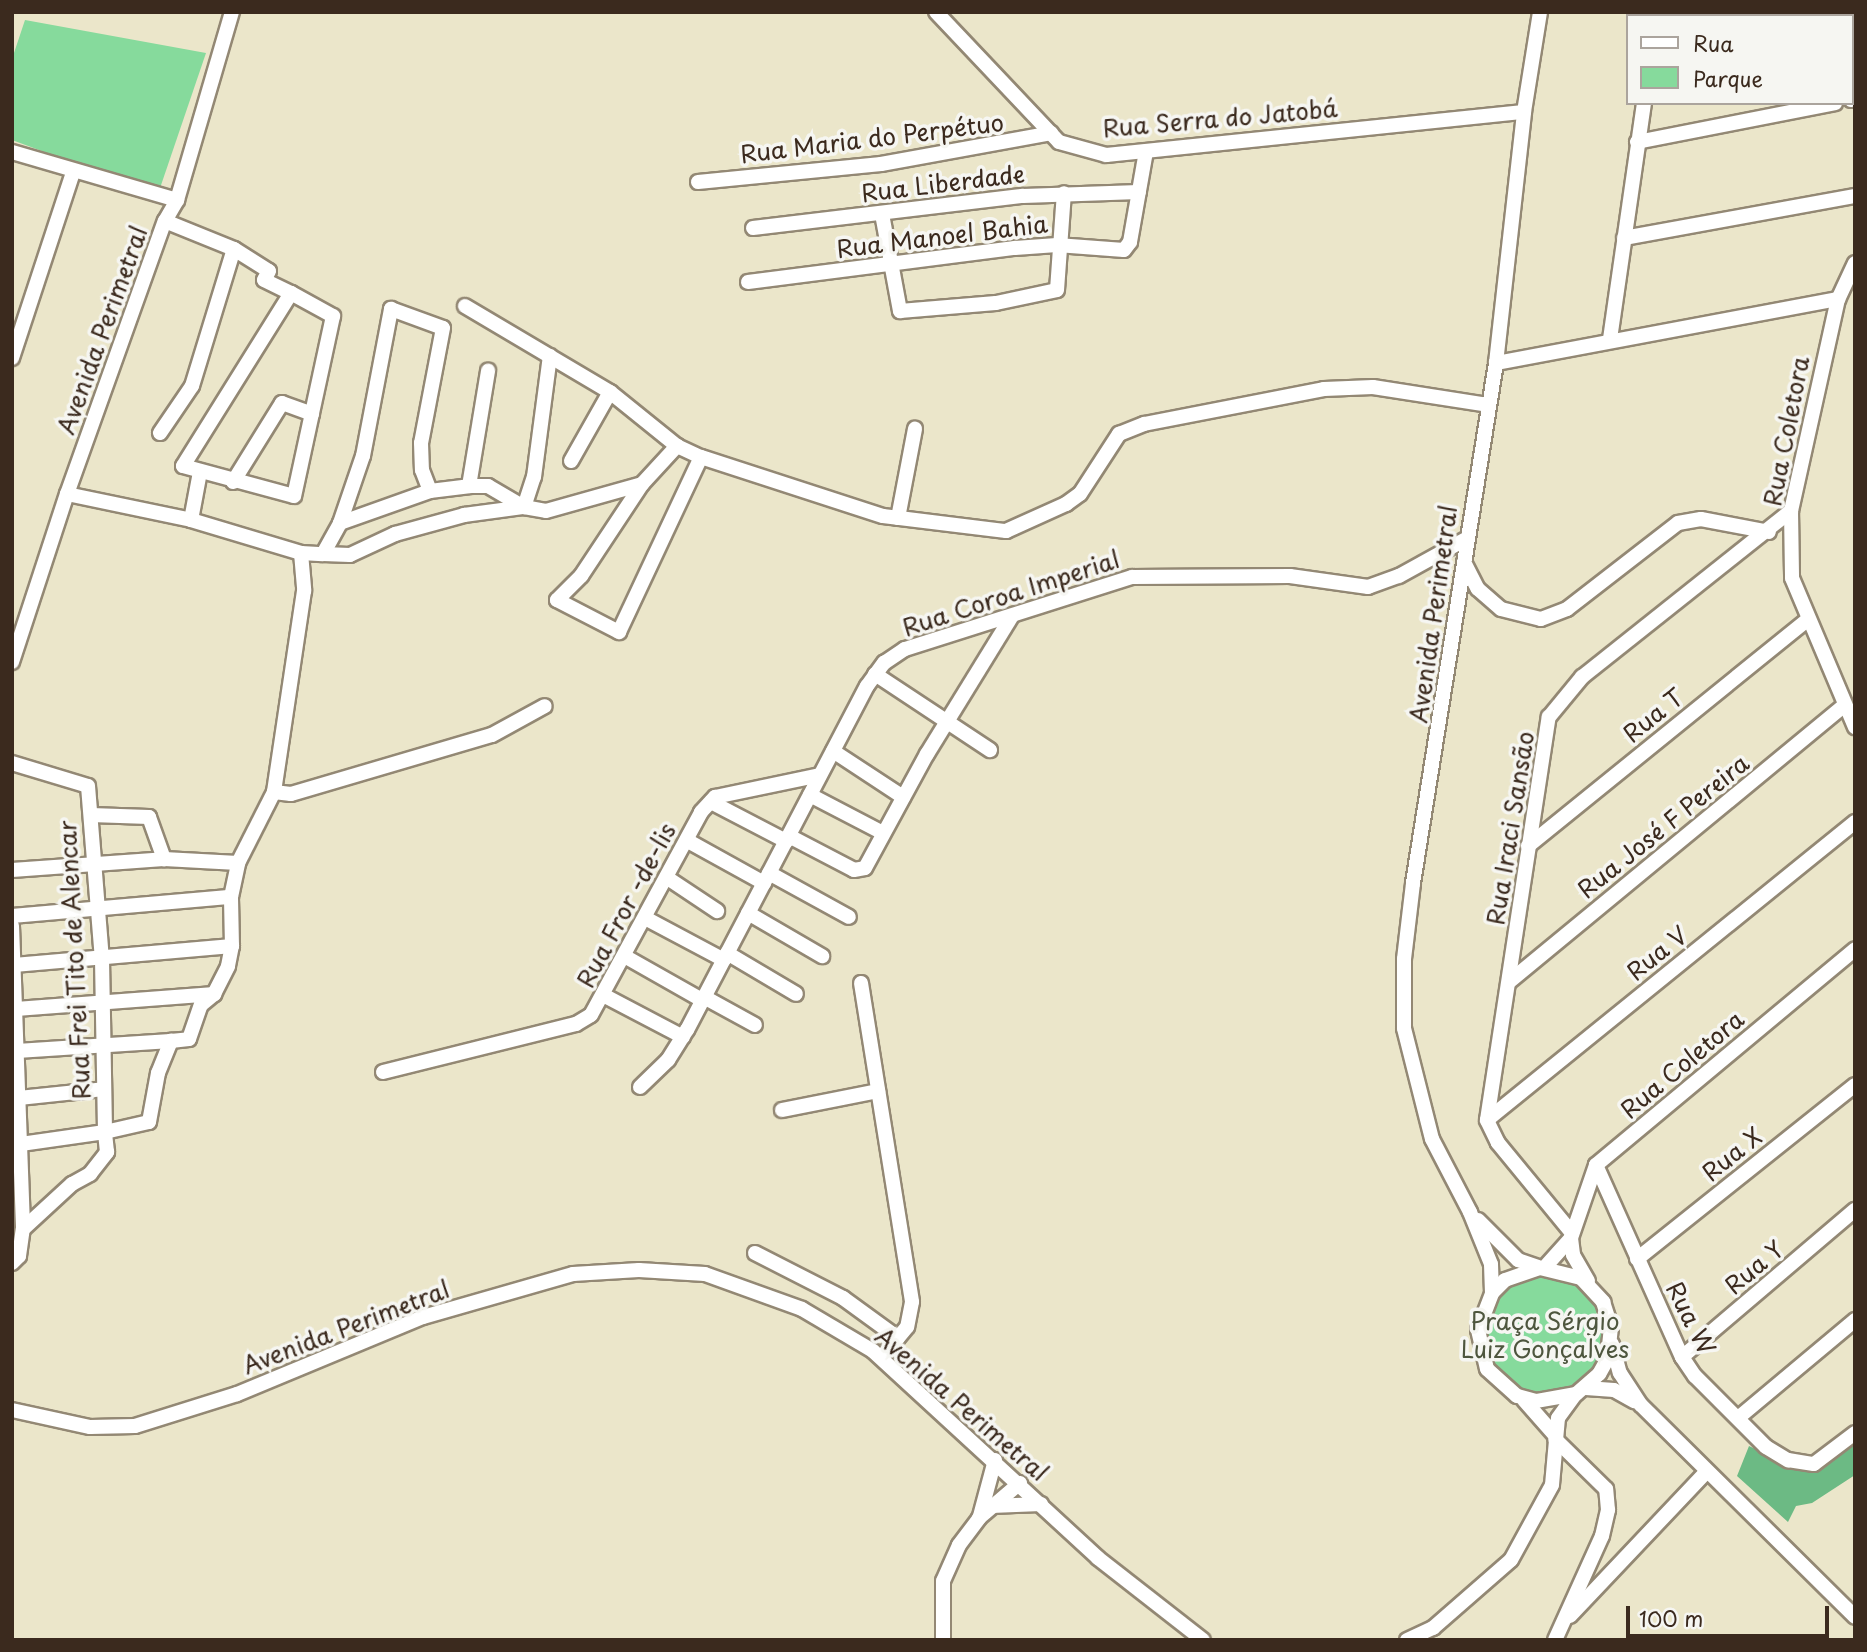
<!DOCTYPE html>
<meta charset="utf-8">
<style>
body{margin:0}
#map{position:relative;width:1867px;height:1652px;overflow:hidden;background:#ebe6ca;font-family:"Playpen Sans",sans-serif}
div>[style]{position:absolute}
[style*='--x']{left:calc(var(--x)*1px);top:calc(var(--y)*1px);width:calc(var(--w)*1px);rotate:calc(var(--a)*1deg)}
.green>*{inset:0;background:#86da9c}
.round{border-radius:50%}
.forest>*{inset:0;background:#6cba84}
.roads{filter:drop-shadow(2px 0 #938874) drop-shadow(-2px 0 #938874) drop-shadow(0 2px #938874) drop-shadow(0 -2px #938874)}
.minor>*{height:14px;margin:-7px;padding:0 7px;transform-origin:7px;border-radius:7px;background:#fff}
span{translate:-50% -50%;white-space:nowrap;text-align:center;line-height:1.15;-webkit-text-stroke:7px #f6f6f2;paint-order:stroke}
.street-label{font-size:24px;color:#3b2a1e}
.park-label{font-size:24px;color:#4e563e}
.frame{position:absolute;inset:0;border:14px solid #3b2a1e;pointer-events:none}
.legend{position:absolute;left:1626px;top:14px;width:228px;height:91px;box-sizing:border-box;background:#f6f6f2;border:2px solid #aba49d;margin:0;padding:9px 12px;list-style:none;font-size:21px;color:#3b2a1e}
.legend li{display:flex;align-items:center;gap:14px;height:35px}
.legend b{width:35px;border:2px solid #aba49d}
.scale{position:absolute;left:1626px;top:1606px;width:203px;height:32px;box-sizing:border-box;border:4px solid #3b2a1e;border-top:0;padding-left:9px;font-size:21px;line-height:24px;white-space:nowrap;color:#3b2a1e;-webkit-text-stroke:5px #f6f6f2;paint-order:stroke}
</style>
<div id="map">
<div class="green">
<div style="clip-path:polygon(25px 20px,206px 53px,158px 194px,12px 140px,12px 59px)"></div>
<div class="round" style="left:1485px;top:1275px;width:120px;height:120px"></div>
</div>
<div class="forest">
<div style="clip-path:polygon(1855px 1439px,1855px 1475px,1812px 1503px,1796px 1506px,1788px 1522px,1737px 1476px,1749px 1446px,1794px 1467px)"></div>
</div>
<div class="roads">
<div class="minor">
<div style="--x:936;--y:12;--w:179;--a:46.6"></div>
<div style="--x:1059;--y:142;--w:49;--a:15.5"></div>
<div style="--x:1106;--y:155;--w:420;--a:-5.9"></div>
<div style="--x:1660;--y:16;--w:4;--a:-76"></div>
<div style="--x:1788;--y:16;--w:16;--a:-14"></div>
<div style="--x:1851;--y:100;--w:4;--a:-14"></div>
<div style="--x:1637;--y:142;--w:202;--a:-11.1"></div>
<div style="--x:12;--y:152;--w:172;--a:16.2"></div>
<div style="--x:698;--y:182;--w:184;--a:-5.6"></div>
<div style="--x:881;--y:164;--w:173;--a:-10.3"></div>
<div style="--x:882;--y:214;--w:99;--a:79.5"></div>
<div style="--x:900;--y:311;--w:96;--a:-4.8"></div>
<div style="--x:996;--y:303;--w:62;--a:-12"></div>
<div style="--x:1057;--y:290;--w:97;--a:-85.9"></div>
<div style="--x:753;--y:228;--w:272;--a:-6.8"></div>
<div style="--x:1023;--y:196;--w:116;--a:-2"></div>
<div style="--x:1624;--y:238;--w:235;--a:-10.3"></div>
<div style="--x:234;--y:249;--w:41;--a:32.2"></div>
<div style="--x:269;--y:271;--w:10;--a:119"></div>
<div style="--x:264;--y:280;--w:30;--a:26"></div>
<div style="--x:291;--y:293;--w:48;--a:28.7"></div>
<div style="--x:333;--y:316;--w:184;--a:102.2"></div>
<div style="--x:294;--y:496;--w:115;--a:-164.9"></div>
<div style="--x:183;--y:466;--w:204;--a:-58"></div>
<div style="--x:1855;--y:263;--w:40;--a:115"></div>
<div style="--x:1838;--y:299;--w:217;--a:102.5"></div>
<div style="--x:1791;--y:511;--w:67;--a:89.1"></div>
<div style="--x:1792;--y:578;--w:162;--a:67.1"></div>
<div style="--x:748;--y:282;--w:269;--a:-7.3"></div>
<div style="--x:1015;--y:248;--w:42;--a:-4.1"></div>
<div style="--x:1057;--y:245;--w:67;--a:4.3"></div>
<div style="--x:1124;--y:250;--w:10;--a:-53"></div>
<div style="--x:1130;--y:242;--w:92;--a:-80"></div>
<div style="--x:465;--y:306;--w:169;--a:30.7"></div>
<div style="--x:610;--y:392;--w:86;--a:38.9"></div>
<div style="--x:677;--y:446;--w:26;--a:25"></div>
<div style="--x:701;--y:457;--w:191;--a:18"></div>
<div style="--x:883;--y:516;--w:124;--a:7"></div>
<div style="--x:1006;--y:531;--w:66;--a:-24.2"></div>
<div style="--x:1066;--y:504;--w:17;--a:-36"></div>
<div style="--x:1080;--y:494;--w:72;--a:-57"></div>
<div style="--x:1119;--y:434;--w:27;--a:-22"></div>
<div style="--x:1144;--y:424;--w:183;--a:-11"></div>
<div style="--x:1324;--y:389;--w:49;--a:-2.3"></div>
<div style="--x:1373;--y:387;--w:116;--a:8.9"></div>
<div style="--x:1610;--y:339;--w:238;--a:-81.8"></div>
<div style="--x:12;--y:358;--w:196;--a:-71.8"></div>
<div style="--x:1496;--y:363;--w:348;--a:-10.6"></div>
<div style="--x:160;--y:433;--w:57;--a:-55.8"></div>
<div style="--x:192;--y:386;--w:143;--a:-73"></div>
<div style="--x:234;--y:249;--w:74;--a:-157.9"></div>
<div style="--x:571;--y:461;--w:79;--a:-60.5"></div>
<div style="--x:233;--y:482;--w:93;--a:-58.2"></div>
<div style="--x:282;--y:403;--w:32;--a:20"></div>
<div style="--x:642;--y:484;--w:110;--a:123.5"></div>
<div style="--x:581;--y:576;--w:34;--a:135"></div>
<div style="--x:557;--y:600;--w:70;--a:27.3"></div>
<div style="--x:619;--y:632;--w:193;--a:-64.9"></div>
<div style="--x:469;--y:486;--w:117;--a:-80.6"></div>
<div style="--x:67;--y:494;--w:127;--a:11.8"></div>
<div style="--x:191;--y:520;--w:115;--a:16.7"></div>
<div style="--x:301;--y:553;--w:22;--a:3"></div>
<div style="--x:323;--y:554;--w:27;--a:2"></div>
<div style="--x:350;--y:555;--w:50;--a:-25"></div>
<div style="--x:395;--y:534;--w:72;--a:-15.4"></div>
<div style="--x:464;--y:515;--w:61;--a:-7.6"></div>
<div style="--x:524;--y:507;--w:32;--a:-72"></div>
<div style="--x:534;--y:477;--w:122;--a:-82.5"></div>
<div style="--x:898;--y:518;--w:91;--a:-79.2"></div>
<div style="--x:191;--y:520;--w:49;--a:-79.4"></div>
<div style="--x:340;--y:523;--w:96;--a:-19.6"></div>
<div style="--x:430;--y:491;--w:39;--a:-7"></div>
<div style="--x:469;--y:486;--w:19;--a:0"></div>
<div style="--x:488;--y:486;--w:42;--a:30.3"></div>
<div style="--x:524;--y:507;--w:22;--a:10"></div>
<div style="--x:546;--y:511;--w:100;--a:-15.7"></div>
<div style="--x:642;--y:484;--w:52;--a:-47.4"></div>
<div style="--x:301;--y:553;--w:38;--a:85"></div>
<div style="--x:304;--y:591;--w:203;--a:98.5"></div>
<div style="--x:274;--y:792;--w:17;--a:7"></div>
<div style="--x:291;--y:794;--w:209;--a:-16.4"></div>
<div style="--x:492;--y:735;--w:60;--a:-28.7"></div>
<div style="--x:323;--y:554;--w:35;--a:-61"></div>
<div style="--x:340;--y:523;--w:71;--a:-71.1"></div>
<div style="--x:363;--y:456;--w:150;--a:-79.2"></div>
<div style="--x:391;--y:309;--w:55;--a:20.1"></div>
<div style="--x:443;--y:328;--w:117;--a:100.8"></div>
<div style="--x:421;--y:443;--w:27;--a:88"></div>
<div style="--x:422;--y:470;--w:22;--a:69"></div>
<div style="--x:1464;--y:562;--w:30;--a:63"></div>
<div style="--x:1478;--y:589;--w:30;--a:41"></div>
<div style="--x:1501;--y:609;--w:41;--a:14"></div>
<div style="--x:1541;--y:619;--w:28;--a:-21"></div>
<div style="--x:1567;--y:609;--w:140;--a:-37.8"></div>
<div style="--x:1678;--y:523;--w:23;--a:-10"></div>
<div style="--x:1701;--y:519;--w:69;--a:10.8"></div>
<div style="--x:12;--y:662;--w:177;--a:-71.9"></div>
<div style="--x:67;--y:494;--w:290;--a:-70.3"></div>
<div style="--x:165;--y:221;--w:24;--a:-60"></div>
<div style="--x:177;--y:200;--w:196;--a:-73.7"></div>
<div style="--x:875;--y:674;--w:138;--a:33.5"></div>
<div style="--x:833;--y:751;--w:84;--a:33.3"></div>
<div style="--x:12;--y:763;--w:79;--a:16.8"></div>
<div style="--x:88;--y:786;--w:174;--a:85.4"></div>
<div style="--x:102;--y:959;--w:173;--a:89"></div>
<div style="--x:105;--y:1132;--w:85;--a:171.9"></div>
<div style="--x:810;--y:795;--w:82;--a:27.5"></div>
<div style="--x:711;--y:802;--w:85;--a:27.5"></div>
<div style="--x:91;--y:815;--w:58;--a:2"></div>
<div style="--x:149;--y:817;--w:45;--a:70.3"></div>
<div style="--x:789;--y:836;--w:73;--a:27.6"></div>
<div style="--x:854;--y:870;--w:11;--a:-10"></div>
<div style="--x:865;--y:868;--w:130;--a:-61.5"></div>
<div style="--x:927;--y:754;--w:162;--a:-58.4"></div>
<div style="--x:688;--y:841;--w:87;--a:28.9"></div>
<div style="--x:1528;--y:846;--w:359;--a:-39"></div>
<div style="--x:12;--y:870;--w:152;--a:-4.1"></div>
<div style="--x:164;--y:859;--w:74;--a:3.1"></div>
<div style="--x:769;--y:873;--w:91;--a:28.8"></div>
<div style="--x:669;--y:879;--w:58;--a:33.7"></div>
<div style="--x:748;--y:913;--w:86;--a:30.2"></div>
<div style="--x:12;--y:916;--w:220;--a:-5"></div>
<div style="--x:647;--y:919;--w:87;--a:28"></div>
<div style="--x:12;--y:926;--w:303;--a:87.9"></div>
<div style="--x:727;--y:953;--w:80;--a:30.7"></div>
<div style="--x:626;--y:957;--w:87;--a:29.5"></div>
<div style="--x:14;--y:965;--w:219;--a:-5"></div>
<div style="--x:1510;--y:981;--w:434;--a:-39.5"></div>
<div style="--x:861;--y:983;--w:323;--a:80.9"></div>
<div style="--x:912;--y:1302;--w:25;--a:101"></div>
<div style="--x:907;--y:1327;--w:40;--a:130"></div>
<div style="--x:605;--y:996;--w:88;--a:27.7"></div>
<div style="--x:704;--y:997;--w:58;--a:28.8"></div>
<div style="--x:16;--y:1009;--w:199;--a:-4.3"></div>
<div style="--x:17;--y:1051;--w:154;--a:-3.7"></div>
<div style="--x:383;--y:1072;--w:199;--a:-14"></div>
<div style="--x:576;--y:1024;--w:17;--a:-31"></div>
<div style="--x:591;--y:1015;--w:231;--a:-61.5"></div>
<div style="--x:701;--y:812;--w:21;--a:-47"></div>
<div style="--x:715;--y:797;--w:107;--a:-11.8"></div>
<div style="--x:640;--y:1087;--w:39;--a:-44"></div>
<div style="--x:668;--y:1060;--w:36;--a:-58"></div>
<div style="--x:687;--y:1030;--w:388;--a:-62.4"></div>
<div style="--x:867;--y:686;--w:29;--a:-54"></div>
<div style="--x:884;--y:663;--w:25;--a:-34"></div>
<div style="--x:905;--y:649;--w:238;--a:-17.6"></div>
<div style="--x:1132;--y:577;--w:158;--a:-0.4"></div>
<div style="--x:1290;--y:576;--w:79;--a:8"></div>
<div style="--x:1368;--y:587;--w:33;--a:-20"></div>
<div style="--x:1399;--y:576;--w:77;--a:-28.9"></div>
<div style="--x:19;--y:1098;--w:85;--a:-6"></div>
<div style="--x:782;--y:1110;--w:98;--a:-11.2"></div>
<div style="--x:1487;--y:1120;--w:474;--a:-39"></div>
<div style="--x:1596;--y:1165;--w:210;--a:65.9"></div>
<div style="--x:1682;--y:1357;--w:23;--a:56"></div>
<div style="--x:1695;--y:1376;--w:100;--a:45"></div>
<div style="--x:1766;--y:1447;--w:26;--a:31"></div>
<div style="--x:1788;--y:1460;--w:26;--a:9"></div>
<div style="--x:1814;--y:1464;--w:51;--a:-37.1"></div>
<div style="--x:1478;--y:1220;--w:57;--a:45"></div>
<div style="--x:1518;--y:1260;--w:21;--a:19"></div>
<div style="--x:1572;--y:1233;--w:117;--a:-129.4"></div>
<div style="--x:1498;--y:1143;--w:25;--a:-116"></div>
<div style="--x:1487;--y:1120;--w:408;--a:-81.3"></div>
<div style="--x:1549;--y:717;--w:52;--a:-50.5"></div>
<div style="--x:1582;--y:677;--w:267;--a:-38.5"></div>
<div style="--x:1571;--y:1238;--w:17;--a:83"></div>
<div style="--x:1573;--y:1255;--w:30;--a:60"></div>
<div style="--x:755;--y:1253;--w:99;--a:27.1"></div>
<div style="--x:843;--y:1298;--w:68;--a:36"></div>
<div style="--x:1637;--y:1259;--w:279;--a:-38.6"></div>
<div style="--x:12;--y:1263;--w:10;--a:-45"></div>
<div style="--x:19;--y:1256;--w:27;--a:-82"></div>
<div style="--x:23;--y:1229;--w:67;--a:-42.6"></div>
<div style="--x:72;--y:1184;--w:21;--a:-29"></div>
<div style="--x:90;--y:1174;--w:28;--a:-52"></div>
<div style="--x:107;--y:1152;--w:20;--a:-96"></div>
<div style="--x:105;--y:1132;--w:45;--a:-12.8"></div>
<div style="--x:149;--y:1122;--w:50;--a:-79.6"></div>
<div style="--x:158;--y:1073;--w:35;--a:-68"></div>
<div style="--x:171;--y:1041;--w:18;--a:-6"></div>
<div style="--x:189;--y:1039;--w:36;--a:-71"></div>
<div style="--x:201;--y:1005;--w:17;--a:-40"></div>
<div style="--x:214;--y:994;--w:31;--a:-63"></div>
<div style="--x:228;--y:966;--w:20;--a:-79"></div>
<div style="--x:232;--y:946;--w:49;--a:-91.2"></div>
<div style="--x:231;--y:897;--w:35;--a:-78"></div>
<div style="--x:238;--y:863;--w:80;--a:-63.1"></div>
<div style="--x:1545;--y:1267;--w:39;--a:-48"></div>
<div style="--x:1571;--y:1238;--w:77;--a:-71.1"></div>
<div style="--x:1596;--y:1165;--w:337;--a:-39.8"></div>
<div style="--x:1492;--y:1293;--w:18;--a:-45"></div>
<div style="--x:1505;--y:1280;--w:37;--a:-19"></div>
<div style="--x:1540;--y:1268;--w:42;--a:13.7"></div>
<div style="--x:1581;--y:1278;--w:33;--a:47"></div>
<div style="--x:1603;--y:1302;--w:26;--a:72"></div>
<div style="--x:1611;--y:1327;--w:31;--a:96"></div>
<div style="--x:1608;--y:1358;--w:18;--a:119"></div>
<div style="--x:1599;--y:1374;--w:30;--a:139"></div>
<div style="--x:1576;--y:1394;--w:41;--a:170.1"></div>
<div style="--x:1536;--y:1401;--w:20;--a:-165"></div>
<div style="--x:1517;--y:1396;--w:40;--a:-138"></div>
<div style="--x:1487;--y:1369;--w:40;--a:-103"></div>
<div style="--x:1478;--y:1330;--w:40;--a:-69"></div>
<div style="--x:1492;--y:1293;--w:29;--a:-92"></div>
<div style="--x:1491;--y:1264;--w:56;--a:-112"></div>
<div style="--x:1470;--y:1212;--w:82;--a:-117.5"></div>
<div style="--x:1432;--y:1139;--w:114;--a:-104.2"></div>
<div style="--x:1404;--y:1028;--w:69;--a:-90"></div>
<div style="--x:1404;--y:959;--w:77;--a:-83.2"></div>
<div style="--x:1413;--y:883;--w:527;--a:-80.93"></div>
<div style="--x:1496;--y:363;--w:253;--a:-83.6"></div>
<div style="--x:1524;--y:112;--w:101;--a:-80.9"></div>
<div style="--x:1612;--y:1344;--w:30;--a:75"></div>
<div style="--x:1620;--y:1373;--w:38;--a:57"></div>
<div style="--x:1641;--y:1405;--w:301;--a:44.7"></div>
<div style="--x:1682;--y:1357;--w:227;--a:-40.4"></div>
<div style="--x:1586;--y:1388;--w:28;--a:4"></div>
<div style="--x:1614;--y:1390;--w:23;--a:29"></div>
<div style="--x:1524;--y:1400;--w:45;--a:48.6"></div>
<div style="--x:12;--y:1410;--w:80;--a:12.3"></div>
<div style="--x:90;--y:1427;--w:45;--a:-1.3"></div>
<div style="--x:135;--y:1426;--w:107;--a:-17.4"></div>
<div style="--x:237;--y:1394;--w:201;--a:-22.5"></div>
<div style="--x:423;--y:1317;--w:156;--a:-16"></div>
<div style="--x:573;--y:1274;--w:66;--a:-3.5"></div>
<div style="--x:639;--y:1270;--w:66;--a:3.5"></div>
<div style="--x:705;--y:1274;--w:103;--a:19.8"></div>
<div style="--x:802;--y:1309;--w:82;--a:30.6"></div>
<div style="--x:873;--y:1351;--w:306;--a:42.6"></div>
<div style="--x:1098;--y:1558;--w:133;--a:38"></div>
<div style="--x:1738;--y:1418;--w:153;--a:-39.9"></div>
<div style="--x:991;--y:1506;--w:50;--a:-2.3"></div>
<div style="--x:980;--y:1516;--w:58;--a:-75"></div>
<div style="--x:1570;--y:1616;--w:198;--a:-46.6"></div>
<div style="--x:943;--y:1640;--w:59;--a:-90"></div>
<div style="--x:943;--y:1581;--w:39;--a:-66"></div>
<div style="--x:959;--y:1545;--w:34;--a:-53"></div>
<div style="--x:979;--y:1518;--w:54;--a:-40.5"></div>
<div style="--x:1407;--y:1640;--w:29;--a:-25"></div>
<div style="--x:1433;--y:1628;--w:103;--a:-41.1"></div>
<div style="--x:1511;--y:1560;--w:85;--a:-61.3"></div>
<div style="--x:1552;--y:1485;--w:67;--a:-84.9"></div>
<div style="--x:1558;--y:1418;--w:27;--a:-54"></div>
<div style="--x:1555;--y:1640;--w:114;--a:-65.7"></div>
<div style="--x:1602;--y:1536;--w:27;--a:-77"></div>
<div style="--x:1608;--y:1510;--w:21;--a:-95"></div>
<div style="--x:1606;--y:1489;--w:71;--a:-135.6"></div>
</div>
</div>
<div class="street-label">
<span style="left:1220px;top:118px;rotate:-5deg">Rua Serra do Jatobá</span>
<span style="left:872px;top:138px;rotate:-7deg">Rua Maria do Perpétuo</span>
<span style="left:943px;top:183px;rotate:-7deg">Rua Liberdade</span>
<span style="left:942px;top:236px;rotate:-7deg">Rua Manoel Bahia</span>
<span style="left:102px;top:330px;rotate:-70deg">Avenida Perimetral</span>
<span style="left:1786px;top:431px;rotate:-79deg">Rua Coletora</span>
<span style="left:1011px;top:593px;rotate:-18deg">Rua Coroa Imperial</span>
<span style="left:1433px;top:614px;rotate:-82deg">Avenida Perimetral</span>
<span style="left:1653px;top:715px;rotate:-39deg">Rua T</span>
<span style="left:1663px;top:826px;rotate:-39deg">Rua José F Pereira</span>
<span style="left:1510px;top:828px;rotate:-81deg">Rua Iraci Sansão</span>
<span style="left:626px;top:905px;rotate:-62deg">Rua Fror -de-lis</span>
<span style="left:1657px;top:953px;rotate:-39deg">Rua V</span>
<span style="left:74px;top:960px;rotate:-93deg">Rua Frei Tito de Alencar</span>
<span style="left:1682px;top:1064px;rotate:-40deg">Rua Coletora</span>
<span style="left:1732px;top:1154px;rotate:-39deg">Rua X</span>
<span style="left:1754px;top:1267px;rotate:-40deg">Rua Y</span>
<span style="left:1691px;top:1318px;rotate:63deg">Rua W</span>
<span style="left:346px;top:1327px;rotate:-21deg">Avenida Perimetral</span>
<span style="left:962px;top:1404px;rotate:41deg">Avenida Perimetral</span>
</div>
<div class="park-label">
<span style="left:1545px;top:1335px">Praça Sérgio<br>Luiz Gonçalves</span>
</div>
<div class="frame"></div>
<ul class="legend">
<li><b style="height:9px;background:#fff"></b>Rua</li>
<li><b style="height:19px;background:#86da9c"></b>Parque</li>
</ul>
<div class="scale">100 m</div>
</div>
